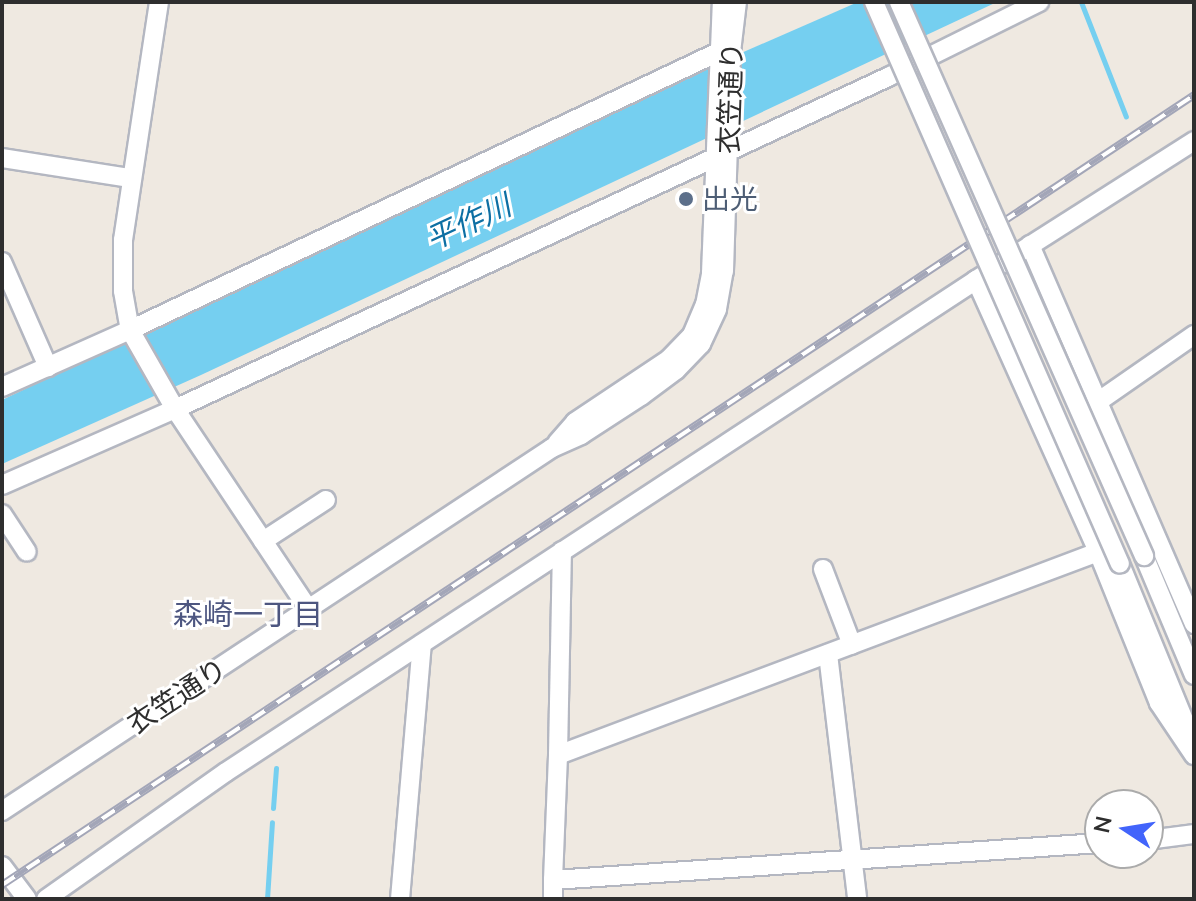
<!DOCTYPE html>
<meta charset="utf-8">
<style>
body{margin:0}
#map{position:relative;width:1196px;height:901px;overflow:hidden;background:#efe9e1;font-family:Mulish,"Noto Sans JP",sans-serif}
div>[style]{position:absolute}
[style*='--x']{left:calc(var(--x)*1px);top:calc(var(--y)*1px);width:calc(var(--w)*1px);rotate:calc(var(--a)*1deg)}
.water>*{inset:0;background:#75cff0}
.stream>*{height:5px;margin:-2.5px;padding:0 2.5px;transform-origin:2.5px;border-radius:2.5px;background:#75cff0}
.roads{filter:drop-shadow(2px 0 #b4b7c1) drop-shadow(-2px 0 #b4b7c1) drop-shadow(0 2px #b4b7c1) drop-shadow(0 -2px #b4b7c1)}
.minor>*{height:18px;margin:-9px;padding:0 9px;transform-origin:9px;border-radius:9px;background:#fff}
.rail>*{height:8px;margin-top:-4px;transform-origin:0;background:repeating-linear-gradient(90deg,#fff 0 15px,#a3a6b8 0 30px);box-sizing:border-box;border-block:2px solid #a3a6b8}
.bridges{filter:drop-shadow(2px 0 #b4b7c1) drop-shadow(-2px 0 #b4b7c1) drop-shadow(0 2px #b4b7c1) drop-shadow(0 -2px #b4b7c1)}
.minor-bridge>*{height:18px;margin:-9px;padding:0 9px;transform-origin:9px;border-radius:9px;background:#fff}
.dots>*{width:22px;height:22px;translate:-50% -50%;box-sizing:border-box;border:4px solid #fff;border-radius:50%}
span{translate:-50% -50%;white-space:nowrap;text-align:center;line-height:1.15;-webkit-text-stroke:6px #fff;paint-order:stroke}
.street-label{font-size:28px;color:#2e2e2e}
.service-label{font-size:28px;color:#4e5e75}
.left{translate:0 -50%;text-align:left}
.water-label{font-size:30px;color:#0d6fa3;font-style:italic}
.neighbourhood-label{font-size:30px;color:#4d5680}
.frame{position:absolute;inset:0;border:4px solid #2e2e2e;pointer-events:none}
.north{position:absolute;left:1084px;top:789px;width:80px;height:80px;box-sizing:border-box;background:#fff;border:2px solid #ababab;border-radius:50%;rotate:282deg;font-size:22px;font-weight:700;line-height:32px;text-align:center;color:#2e2e2e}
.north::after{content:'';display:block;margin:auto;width:28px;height:36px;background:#4264fb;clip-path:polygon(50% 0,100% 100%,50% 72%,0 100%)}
</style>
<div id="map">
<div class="water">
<div style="clip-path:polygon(858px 2px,997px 2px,201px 375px,2px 464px,2px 400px,611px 110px)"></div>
</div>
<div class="stream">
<div style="--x:1081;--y:2;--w:123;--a:68.6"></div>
<div style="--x:273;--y:808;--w:40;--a:-85.7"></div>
<div style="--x:267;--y:899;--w:77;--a:-86.3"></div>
</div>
<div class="roads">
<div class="minor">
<div style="--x:159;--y:2;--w:241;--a:98.6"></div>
<div style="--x:123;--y:240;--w:51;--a:90"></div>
<div style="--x:123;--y:291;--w:40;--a:80"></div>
<div style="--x:130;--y:330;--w:91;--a:60.3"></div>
<div style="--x:175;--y:409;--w:242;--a:56.3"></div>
<div style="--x:2;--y:158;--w:129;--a:8.9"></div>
<div style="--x:1030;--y:245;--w:413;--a:66.6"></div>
<div style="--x:2;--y:262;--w:115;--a:66.3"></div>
<div style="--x:976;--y:280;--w:298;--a:65.8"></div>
<div style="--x:1098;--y:552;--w:163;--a:68"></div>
<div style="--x:1159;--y:703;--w:63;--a:56.1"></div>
<div style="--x:2;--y:387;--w:140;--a:-24"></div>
<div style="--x:130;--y:330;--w:665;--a:-25.29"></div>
<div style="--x:1099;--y:401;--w:116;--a:-34.8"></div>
<div style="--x:557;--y:443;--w:28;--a:-49"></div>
<div style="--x:575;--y:422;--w:113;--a:-33.8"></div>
<div style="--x:669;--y:359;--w:33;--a:-46"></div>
<div style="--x:692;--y:335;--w:33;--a:-67"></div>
<div style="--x:705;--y:305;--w:33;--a:-79"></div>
<div style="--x:711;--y:273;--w:271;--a:-87.7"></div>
<div style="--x:2;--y:485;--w:189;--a:-23.7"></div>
<div style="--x:175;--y:409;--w:787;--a:-24.97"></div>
<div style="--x:888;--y:77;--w:169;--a:-26.4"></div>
<div style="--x:2;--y:514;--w:45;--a:56.7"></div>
<div style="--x:263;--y:541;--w:75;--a:-33.1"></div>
<div style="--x:1144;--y:556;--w:129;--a:67.2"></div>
<div style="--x:1120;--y:564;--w:187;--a:67.7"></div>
<div style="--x:823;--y:569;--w:81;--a:69.1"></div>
<div style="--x:828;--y:654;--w:247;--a:83.2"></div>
<div style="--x:558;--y:755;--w:204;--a:-88.9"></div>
<div style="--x:2;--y:811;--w:659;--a:-33.42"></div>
<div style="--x:552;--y:448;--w:32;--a:-24"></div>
<div style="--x:581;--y:435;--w:72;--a:-33"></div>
<div style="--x:641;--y:396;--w:44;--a:-36.6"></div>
<div style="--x:676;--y:370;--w:36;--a:-46"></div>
<div style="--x:701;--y:344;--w:38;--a:-65"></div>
<div style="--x:717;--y:309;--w:39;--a:-80"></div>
<div style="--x:724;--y:271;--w:219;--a:-88.2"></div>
<div style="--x:731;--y:52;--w:50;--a:-83.2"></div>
<div style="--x:1148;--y:840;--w:46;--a:-7.4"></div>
<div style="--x:2;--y:866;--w:41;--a:52.9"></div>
<div style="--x:553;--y:880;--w:125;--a:-87.7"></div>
<div style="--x:558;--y:755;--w:577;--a:-20.6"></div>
<div style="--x:46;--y:899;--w:220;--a:-35.2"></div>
<div style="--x:226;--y:772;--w:897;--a:-33.26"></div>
<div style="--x:976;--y:280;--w:259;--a:-32.5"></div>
<div style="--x:400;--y:899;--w:256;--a:-85.1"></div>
<div style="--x:553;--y:899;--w:19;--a:-90"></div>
<div style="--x:553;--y:880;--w:548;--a:-3.87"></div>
</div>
</div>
<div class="rail">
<div style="--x:2;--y:885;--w:1430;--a:-33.53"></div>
</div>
<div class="bridges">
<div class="minor-bridge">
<div style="--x:874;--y:2;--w:613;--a:66.36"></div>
<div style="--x:899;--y:2;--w:606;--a:66.14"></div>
</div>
</div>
<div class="dots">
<div style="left:686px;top:199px;background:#5c6f8a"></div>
</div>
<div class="street-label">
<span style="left:730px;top:98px;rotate:-88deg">衣笠通り</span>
<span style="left:177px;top:696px;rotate:-33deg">衣笠通り</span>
</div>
<div class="service-label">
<span class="left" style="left:702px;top:199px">出光</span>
</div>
<div class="water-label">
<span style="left:468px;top:222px;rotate:-25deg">平作川</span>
</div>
<div class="neighbourhood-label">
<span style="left:248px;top:614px">森崎一丁目</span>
</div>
<div class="frame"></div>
<div class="north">N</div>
</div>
